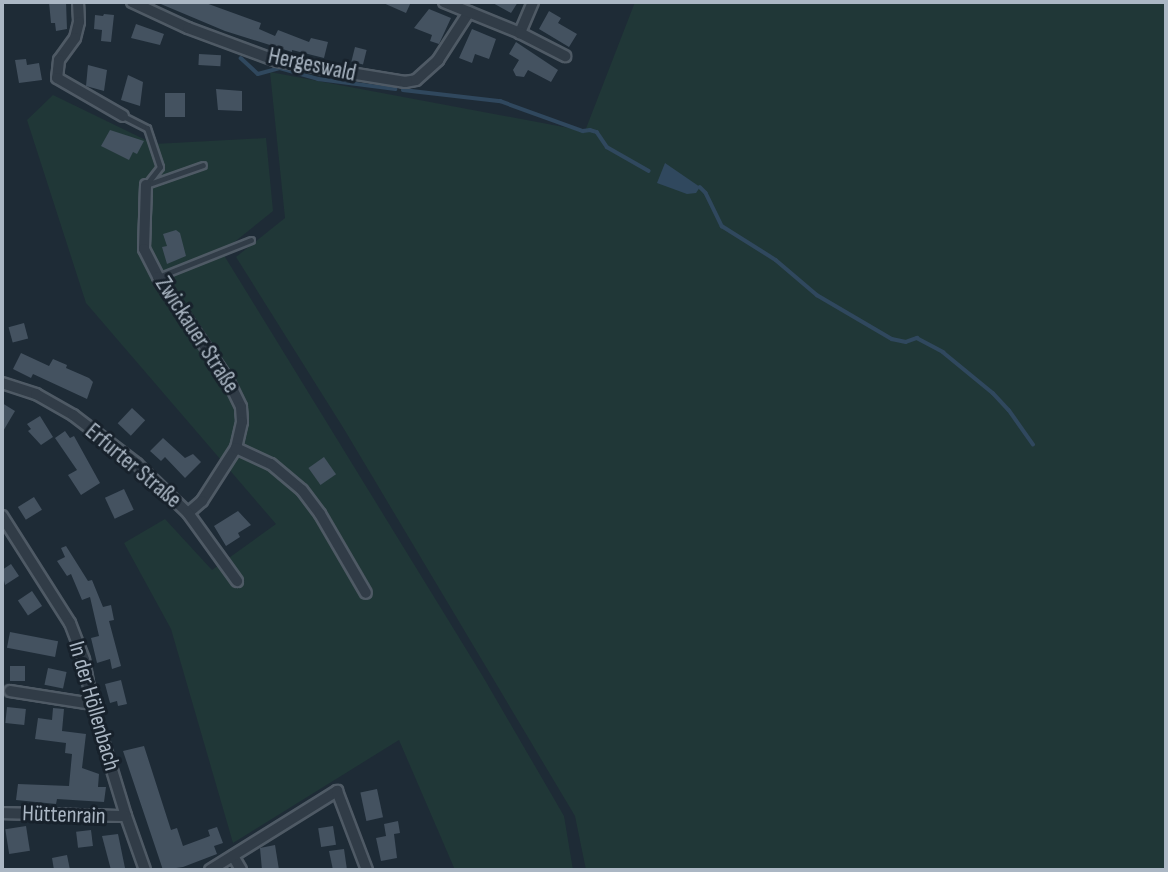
<!DOCTYPE html>
<meta charset="utf-8">
<style>
body{margin:0}
#map{position:relative;width:1168px;height:872px;overflow:hidden;background:#1e2b36;font-family:"Sofia Sans Condensed",sans-serif}
div>[style]{position:absolute}
[style*='--x']{left:calc(var(--x)*1px);top:calc(var(--y)*1px);width:calc(var(--w)*1px);rotate:calc(var(--a)*1deg)}
.green>*{inset:0;background:#203737}
.water>*{inset:0;background:#30485e}
.stream>*{height:3.5px;margin:-1.75px;padding:0 1.75px;transform-origin:1.75px;border-radius:1.75px;background:#30485e}
.building>*{inset:0;background:#445260;transform-origin:0 0}
.roads{filter:drop-shadow(2px 0 #4f5a65) drop-shadow(-2px 0 #4f5a65) drop-shadow(0 2px #4f5a65) drop-shadow(0 -2px #4f5a65)}
.lane>*{height:5px;margin:-2.5px;padding:0 2.5px;transform-origin:2.5px;border-radius:2.5px;background:#313c47}
.street>*{height:10px;margin:-5px;padding:0 5px;transform-origin:5px;border-radius:5px;background:#313c47}
span{translate:-50% -50%;white-space:nowrap;text-align:center;line-height:1.15;-webkit-text-stroke:6px #17212b;paint-order:stroke}
.street-label{font-size:23px;color:#abb7c4}
.frame{position:absolute;inset:0;border:4px solid #abb7c4;pointer-events:none}
</style>
<div id="map">
<div class="green">
<div style="clip-path:polygon(635px 2px,1166px 2px,1166px 870px,586px 870px,575px 816px,344px 429px,236px 257px,285px 218px,270px 72px,585px 131px)"></div>
<div style="clip-path:polygon(53px 95px,154px 144px,266px 138px,273px 211px,222px 252px,482px 675px,564px 816px,573px 870px,455px 870px,399px 740px,233px 843px,171px 629px,124px 543px,165px 519px,212px 570px,276px 524px,86px 303px,27px 120px)"></div>
</div>
<div class="water">
<div style="clip-path:polygon(665px 163px,700px 187px,696px 193px,687px 194px,657px 183px)"></div>
</div>
<div class="stream">
<div style="--x:241;--y:58;--w:23;--a:43"></div>
<div style="--x:258;--y:74;--w:23;--a:-15"></div>
<div style="--x:280;--y:68;--w:40;--a:16"></div>
<div style="--x:318;--y:79;--w:78;--a:7.4"></div>
<div style="--x:403;--y:90;--w:98;--a:6.5"></div>
<div style="--x:500;--y:101;--w:88;--a:19.9"></div>
<div style="--x:583;--y:131;--w:7;--a:-8"></div>
<div style="--x:590;--y:130;--w:7;--a:16"></div>
<div style="--x:597;--y:132;--w:18;--a:56"></div>
<div style="--x:607;--y:147;--w:48;--a:29.7"></div>
<div style="--x:700;--y:187;--w:8;--a:45"></div>
<div style="--x:706;--y:193;--w:37;--a:64"></div>
<div style="--x:722;--y:226;--w:64;--a:32.2"></div>
<div style="--x:776;--y:260;--w:54;--a:40.5"></div>
<div style="--x:817;--y:295;--w:87;--a:30.4"></div>
<div style="--x:892;--y:339;--w:14;--a:12"></div>
<div style="--x:906;--y:342;--w:12;--a:-20"></div>
<div style="--x:917;--y:338;--w:30;--a:28"></div>
<div style="--x:943;--y:352;--w:65;--a:39.4"></div>
<div style="--x:993;--y:393;--w:23;--a:47"></div>
<div style="--x:1009;--y:410;--w:42;--a:54.8"></div>
</div>
<div class="building">
<div style="clip-path:polygon(49px 2px,66px 2px,67px 29px,56px 31px,55px 23px,51px 23px)"></div>
<div style="clip-path:polygon(156px 2px,203px 2px,261px 23px,259px 29px,275px 36px,278px 30px,309px 42px,311px 38px,328px 42px,324px 58px,292px 50px,292px 52px,225px 31px)"></div>
<div style="clip-path:polygon(381px 2px,411px 2px,406px 13px)"></div>
<div style="clip-path:polygon(491px 2px,518px 2px,511px 13px)"></div>
<div style="clip-path:polygon(429px 9px,451px 18px,439px 44px,430px 41px,432px 35px,414px 28px)"></div>
<div style="clip-path:polygon(549px 11px,561px 18px,558px 23px,577px 34px,569px 47px,539px 29px)"></div>
<div style="clip-path:polygon(104px 14px,114px 15px,111px 42px,101px 41px,102px 30px,94px 29px,95px 15px,103px 16px)"></div>
<div style="clip-path:polygon(136px 24px,164px 34px,160px 45px,131px 38px)"></div>
<div style="clip-path:polygon(472px 29px,496px 39px,489px 59px,475px 54px,472px 63px,459px 58px)"></div>
<div style="clip-path:polygon(516px 42px,558px 70px,551px 82px,528px 70px,524px 77px,516px 76px,513px 70px,519px 60px,509px 54px)"></div>
<div style="left:355px;top:47px;width:12px;height:15px;rotate:14deg"></div>
<div style="left:199px;top:54px;width:22px;height:11px;rotate:3deg"></div>
<div style="clip-path:polygon(26px 59px,27px 65px,39px 63px,42px 80px,19px 83px,15px 60px)"></div>
<div style="clip-path:polygon(88px 65px,107px 70px,104px 91px,86px 86px)"></div>
<div style="clip-path:polygon(128px 75px,143px 82px,140px 106px,121px 100px)"></div>
<div style="clip-path:polygon(216px 89px,242px 91px,242px 111px,218px 110px)"></div>
<div style="left:165px;top:93px;width:20px;height:24px"></div>
<div style="clip-path:polygon(110px 130px,144px 141px,137px 154px,133px 152px,129px 160px,101px 146px)"></div>
<div style="clip-path:polygon(176px 230px,180px 233px,186px 256px,167px 264px,162px 247px,167px 246px,163px 234px)"></div>
<div style="left:24px;top:323px;width:16px;height:16px;rotate:75deg"></div>
<div style="clip-path:polygon(21px 353px,49px 366px,53px 359px,67px 365px,66px 368px,89px 378px,93px 382px,87px 399px,33px 374px,31px 378px,13px 369px)"></div>
<div style="clip-path:polygon(2px 403px,15px 411px,2px 433px)"></div>
<div style="left:132px;top:408px;width:18px;height:21px;rotate:43deg"></div>
<div style="clip-path:polygon(40px 416px,53px 437px,41px 445px,28px 431px,31px 429px,27px 424px)"></div>
<div style="clip-path:polygon(65px 431px,70px 438px,74px 436px,100px 483px,81px 495px,68px 475px,77px 470px,55px 438px)"></div>
<div style="clip-path:polygon(163px 438px,185px 458px,193px 454px,201px 462px,185px 478px,165px 457px,161px 461px,150px 451px)"></div>
<div style="left:324px;top:457px;width:21px;height:19px;rotate:55deg"></div>
<div style="left:124px;top:489px;width:23px;height:21px;rotate:65deg"></div>
<div style="left:34px;top:497px;width:15px;height:19px;rotate:58deg"></div>
<div style="clip-path:polygon(238px 511px,251px 525px,238px 533px,240px 537px,226px 546px,214px 526px)"></div>
<div style="clip-path:polygon(66px 546px,88px 581px,92px 580px,103px 607px,111px 605px,114px 620px,109px 621px,121px 666px,112px 669px,110px 659px,97px 663px,91px 638px,99px 636px,90px 597px,82px 600px,71px 574px,67px 576px,57px 561px,65px 557px,61px 548px)"></div>
<div style="clip-path:polygon(11px 564px,19px 576px,5px 585px,2px 570px)"></div>
<div style="left:32px;top:591px;width:18px;height:17px;rotate:56deg"></div>
<div style="left:10px;top:632px;width:49px;height:16px;rotate:11deg"></div>
<div style="left:10px;top:666px;width:15px;height:15px"></div>
<div style="left:48px;top:668px;width:19px;height:17px;rotate:12deg"></div>
<div style="clip-path:polygon(121px 680px,127px 704px,118px 706px,117px 701px,110px 703px,105px 684px)"></div>
<div style="left:7px;top:707px;width:19px;height:16px;rotate:6deg"></div>
<div style="clip-path:polygon(53px 708px,64px 709px,62px 731px,86px 734px,82px 768px,99px 774px,98px 787px,106px 787px,104px 802px,57px 799px,56px 804px,16px 800px,18px 784px,69px 786px,72px 754px,65px 753px,66px 743px,35px 739px,38px 718px,52px 720px)"></div>
<div style="clip-path:polygon(144px 746px,171px 830px,177px 828px,183px 846px,210px 836px,208px 830px,217px 827px,223px 843px,214px 846px,217px 854px,183px 867px,163px 870px,123px 751px)"></div>
<div style="left:377px;top:789px;width:29px;height:17px;rotate:78deg"></div>
<div style="clip-path:polygon(398px 821px,400px 833px,394px 834px,397px 858px,381px 861px,376px 838px,386px 836px,384px 824px)"></div>
<div style="left:26px;top:826px;width:25px;height:21px;rotate:81deg"></div>
<div style="left:333px;top:826px;width:19px;height:15px;rotate:81deg"></div>
<div style="left:91px;top:830px;width:16px;height:15px;rotate:83deg"></div>
<div style="clip-path:polygon(118px 834px,125px 868px,111px 870px,102px 836px)"></div>
<div style="clip-path:polygon(275px 845px,279px 870px,262px 870px,260px 848px)"></div>
<div style="clip-path:polygon(344px 849px,347px 870px,333px 870px,329px 851px)"></div>
<div style="clip-path:polygon(67px 855px,70px 870px,54px 870px,52px 858px)"></div>
</div>
<div class="roads">
<div class="lane">
<div style="--x:123;--y:116;--w:27;--a:27"></div>
<div style="--x:147;--y:128;--w:41;--a:71.6"></div>
<div style="--x:160;--y:167;--w:23;--a:128"></div>
<div style="--x:149;--y:184;--w:57;--a:-19.4"></div>
<div style="--x:158;--y:277;--w:100;--a:-21.7"></div>
</div>
<div class="street">
<div style="--x:78;--y:2;--w:20;--a:87"></div>
<div style="--x:79;--y:22;--w:16;--a:104"></div>
<div style="--x:75;--y:38;--w:27;--a:126"></div>
<div style="--x:59;--y:60;--w:18;--a:96"></div>
<div style="--x:57;--y:78;--w:76;--a:29.9"></div>
<div style="--x:132;--y:2;--w:62;--a:24.9"></div>
<div style="--x:188;--y:28;--w:95;--a:20.3"></div>
<div style="--x:277;--y:61;--w:130;--a:9.3"></div>
<div style="--x:405;--y:82;--w:11;--a:-10"></div>
<div style="--x:416;--y:80;--w:30;--a:-42"></div>
<div style="--x:438;--y:60;--w:57;--a:-57.1"></div>
<div style="--x:444;--y:2;--w:82;--a:22.2"></div>
<div style="--x:533;--y:2;--w:34;--a:113"></div>
<div style="--x:520;--y:33;--w:51;--a:27.1"></div>
<div style="--x:146;--y:185;--w:64;--a:91.8"></div>
<div style="--x:144;--y:249;--w:31;--a:63"></div>
<div style="--x:158;--y:277;--w:125;--a:55.8"></div>
<div style="--x:228;--y:380;--w:30;--a:64"></div>
<div style="--x:241;--y:407;--w:15;--a:86"></div>
<div style="--x:242;--y:422;--w:27;--a:103"></div>
<div style="--x:236;--y:448;--w:63;--a:122.7"></div>
<div style="--x:202;--y:501;--w:18;--a:139"></div>
<div style="--x:2;--y:383;--w:36;--a:18"></div>
<div style="--x:36;--y:394;--w:43;--a:29.6"></div>
<div style="--x:73;--y:415;--w:81;--a:37.4"></div>
<div style="--x:137;--y:464;--w:71;--a:43.9"></div>
<div style="--x:188;--y:513;--w:84;--a:54.2"></div>
<div style="--x:236;--y:448;--w:38;--a:25"></div>
<div style="--x:271;--y:464;--w:40;--a:40"></div>
<div style="--x:302;--y:490;--w:30;--a:53"></div>
<div style="--x:320;--y:514;--w:91;--a:59.8"></div>
<div style="--x:2;--y:516;--w:127;--a:57.6"></div>
<div style="--x:70;--y:623;--w:40;--a:69"></div>
<div style="--x:84;--y:660;--w:45;--a:79.7"></div>
<div style="--x:92;--y:704;--w:117;--a:73.1"></div>
<div style="--x:126;--y:816;--w:57;--a:70.6"></div>
<div style="--x:10;--y:691;--w:83;--a:9"></div>
<div style="--x:2;--y:813;--w:124;--a:1.4"></div>
<div style="--x:233;--y:856;--w:16;--a:60"></div>
<div style="--x:210;--y:870;--w:150;--a:-31.9"></div>
<div style="--x:337;--y:791;--w:85;--a:69.2"></div>
</div>
</div>
<div class="street-label">
<span style="left:312px;top:65px;rotate:12deg">Hergeswald</span>
<span style="left:197px;top:335px;rotate:57deg">Zwickauer Straße</span>
<span style="left:133px;top:466px;rotate:40deg">Erfurter Straße</span>
<span style="left:94px;top:706px;rotate:74deg">In der Höllenbach</span>
<span style="left:64px;top:815px;rotate:2deg">Hüttenrain</span>
</div>
<div class="frame"></div>
</div>
